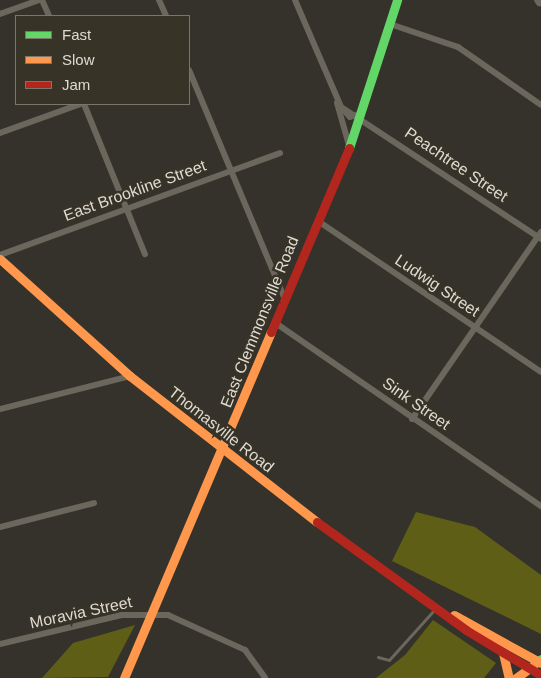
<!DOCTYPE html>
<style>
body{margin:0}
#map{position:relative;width:541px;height:678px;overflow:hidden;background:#34322b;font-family:Helvetica,sans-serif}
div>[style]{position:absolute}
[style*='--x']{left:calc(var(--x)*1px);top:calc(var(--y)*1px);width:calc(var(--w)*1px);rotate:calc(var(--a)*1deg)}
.forest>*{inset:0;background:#5e5e16}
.lane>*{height:3px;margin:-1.5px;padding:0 1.5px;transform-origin:1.5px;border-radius:1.5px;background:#6b675d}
.street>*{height:6px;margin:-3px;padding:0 3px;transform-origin:3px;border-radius:3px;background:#6b675d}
.fast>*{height:9px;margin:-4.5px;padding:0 4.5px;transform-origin:4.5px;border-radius:4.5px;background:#63d668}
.slow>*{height:9px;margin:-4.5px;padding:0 4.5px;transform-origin:4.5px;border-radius:4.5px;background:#ff974d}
.jam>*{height:9px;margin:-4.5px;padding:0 4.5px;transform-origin:4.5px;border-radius:4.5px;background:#b3261e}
span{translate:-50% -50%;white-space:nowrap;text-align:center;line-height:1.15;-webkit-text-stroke:5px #383327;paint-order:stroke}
.street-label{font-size:16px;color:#dfdbd4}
.legend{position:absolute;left:15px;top:15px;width:175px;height:90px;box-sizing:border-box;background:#383327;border:1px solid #7b766c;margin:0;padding:6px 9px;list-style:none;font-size:15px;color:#dfdbd4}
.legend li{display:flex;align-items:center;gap:10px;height:25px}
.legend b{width:25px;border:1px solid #7b766c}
</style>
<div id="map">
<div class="forest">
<div style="clip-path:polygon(416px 512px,475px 527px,541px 575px,541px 634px,392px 561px)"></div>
<div style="clip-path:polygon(433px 620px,496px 663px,484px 678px,376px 678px,405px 655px)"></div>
<div style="clip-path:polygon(135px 625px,108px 677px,42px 678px,73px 643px)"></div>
</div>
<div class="lane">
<div style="--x:378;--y:657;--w:11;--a:15"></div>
<div style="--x:389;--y:660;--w:69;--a:-48"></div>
</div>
<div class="street">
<div style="--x:42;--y:0;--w:17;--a:66"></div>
<div style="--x:159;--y:0;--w:17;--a:66"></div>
<div style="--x:295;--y:0;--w:116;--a:66.7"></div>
<div style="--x:341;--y:107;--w:13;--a:48"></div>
<div style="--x:350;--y:117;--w:5;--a:-22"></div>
<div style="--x:537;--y:0;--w:4;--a:56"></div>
<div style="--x:0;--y:14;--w:41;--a:-19.7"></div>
<div style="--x:390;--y:24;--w:72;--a:18.7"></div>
<div style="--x:458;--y:47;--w:101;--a:34.9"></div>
<div style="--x:189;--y:70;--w:248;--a:67.3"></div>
<div style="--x:337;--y:103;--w:44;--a:74.1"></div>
<div style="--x:84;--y:104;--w:162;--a:67.9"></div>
<div style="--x:341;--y:107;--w:240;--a:33.4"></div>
<div style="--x:0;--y:133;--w:85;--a:-19.9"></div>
<div style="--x:318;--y:221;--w:269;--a:34.1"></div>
<div style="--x:0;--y:255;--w:298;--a:-20"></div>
<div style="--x:277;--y:324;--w:321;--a:34.6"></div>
<div style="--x:0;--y:409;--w:134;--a:-14.2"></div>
<div style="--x:412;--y:419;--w:227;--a:-55.4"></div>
<div style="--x:0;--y:527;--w:97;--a:-14.3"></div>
<div style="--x:0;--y:644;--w:125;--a:-13.4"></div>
<div style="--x:122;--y:615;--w:46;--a:0"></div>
<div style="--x:168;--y:615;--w:85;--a:24.4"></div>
<div style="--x:245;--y:650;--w:34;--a:54"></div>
</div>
<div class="fast">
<div style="--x:349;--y:148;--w:156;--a:-72"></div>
<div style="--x:539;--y:661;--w:3;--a:-45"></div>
</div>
<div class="slow">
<div style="--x:0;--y:259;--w:175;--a:42"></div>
<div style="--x:130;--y:376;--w:237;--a:38"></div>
<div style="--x:454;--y:615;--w:99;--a:28.9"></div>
<div style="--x:503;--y:653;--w:26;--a:77"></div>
<div style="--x:124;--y:678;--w:376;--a:-67"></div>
<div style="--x:516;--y:678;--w:22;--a:-36"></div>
</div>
<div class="jam">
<div style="--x:271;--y:332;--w:200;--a:-67"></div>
<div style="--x:317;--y:522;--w:184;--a:35.9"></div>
<div style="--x:466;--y:630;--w:87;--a:31"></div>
</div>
<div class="street-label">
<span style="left:456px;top:165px;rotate:34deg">Peachtree Street</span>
<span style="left:135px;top:191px;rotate:-20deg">East Brookline Street</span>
<span style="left:437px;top:286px;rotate:34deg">Ludwig Street</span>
<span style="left:260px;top:322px;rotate:-68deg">East Clemmonsville Road</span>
<span style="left:416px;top:404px;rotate:35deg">Sink Street</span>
<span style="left:221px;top:430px;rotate:38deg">Thomasville Road</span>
<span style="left:81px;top:613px;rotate:-12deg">Moravia Street</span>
</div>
<ul class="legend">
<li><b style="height:6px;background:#63d668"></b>Fast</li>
<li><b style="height:6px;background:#ff974d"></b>Slow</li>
<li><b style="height:6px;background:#b3261e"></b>Jam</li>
</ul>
</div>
